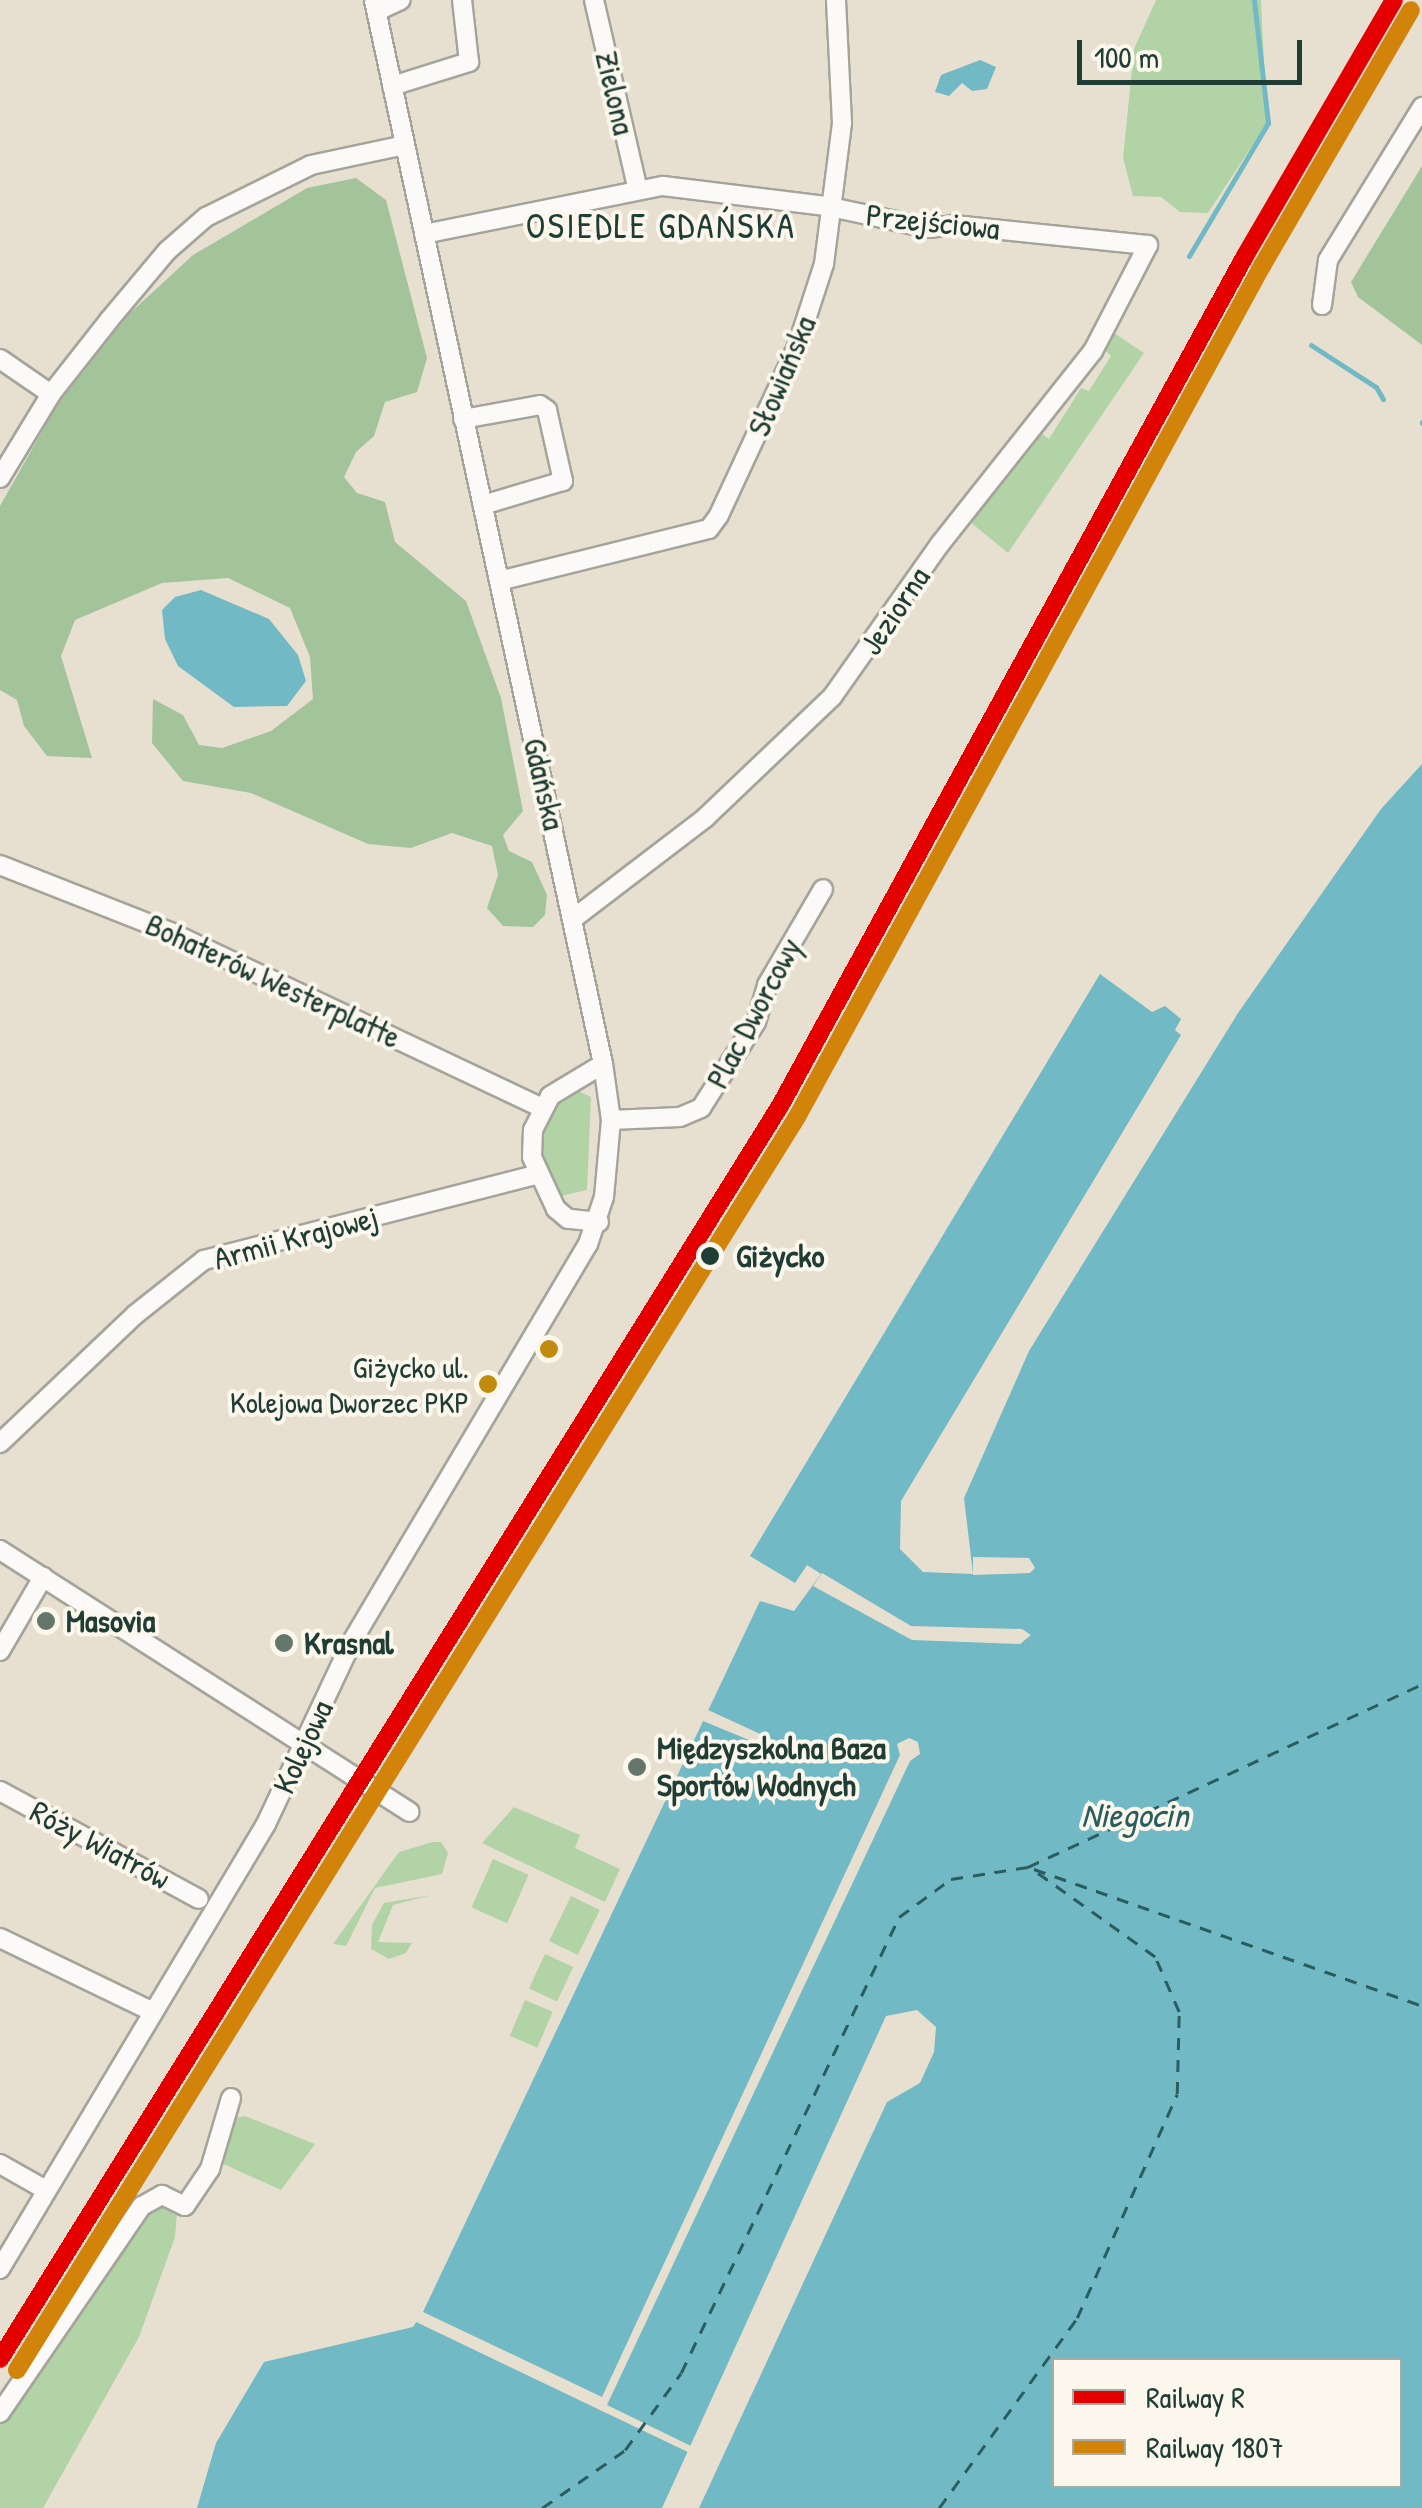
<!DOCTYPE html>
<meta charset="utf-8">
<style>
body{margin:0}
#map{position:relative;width:1422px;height:2508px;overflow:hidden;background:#e7e0d1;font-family:"Patrick Hand",sans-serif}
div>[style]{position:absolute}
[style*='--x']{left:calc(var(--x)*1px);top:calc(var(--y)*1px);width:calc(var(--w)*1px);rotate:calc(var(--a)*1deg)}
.green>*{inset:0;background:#b1d3a5;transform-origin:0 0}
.forest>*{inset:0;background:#a3c39b}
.water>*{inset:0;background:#71b9c4}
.pier>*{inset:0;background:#e7e0d1}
.stream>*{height:5px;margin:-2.5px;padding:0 2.5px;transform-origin:2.5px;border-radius:2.5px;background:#71b9c4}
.ferry>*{height:2.5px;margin-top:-1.25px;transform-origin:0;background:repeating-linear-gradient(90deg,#295d5e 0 12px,transparent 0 22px)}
.roads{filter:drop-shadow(2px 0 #a4a49a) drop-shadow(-2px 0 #a4a49a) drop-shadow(0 2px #a4a49a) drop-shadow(0 -2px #a4a49a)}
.minor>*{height:18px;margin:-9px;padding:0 9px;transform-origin:9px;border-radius:9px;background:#fbfaf8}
.rail-1>*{height:18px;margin:-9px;padding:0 9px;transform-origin:9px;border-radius:9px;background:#e50000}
.rail-2>*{height:18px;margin:-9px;padding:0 9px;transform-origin:9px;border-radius:9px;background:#d2830a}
.dots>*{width:28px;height:28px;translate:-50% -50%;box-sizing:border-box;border:5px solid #fbf7ec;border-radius:50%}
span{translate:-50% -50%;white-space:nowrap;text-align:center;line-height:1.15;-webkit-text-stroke:8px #fbf7ec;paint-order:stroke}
.bus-label{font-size:30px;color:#1f3d34}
.right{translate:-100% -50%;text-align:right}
.street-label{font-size:32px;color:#1f3d34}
.stop-label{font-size:32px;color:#1f3d34;font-weight:700}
.left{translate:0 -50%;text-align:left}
.poi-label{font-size:32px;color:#1f3d34;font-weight:700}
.neighbourhood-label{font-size:35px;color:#1f3d34;letter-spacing:2.5px}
.water-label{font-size:35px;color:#295d5e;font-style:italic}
.legend{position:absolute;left:1052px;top:2358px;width:350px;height:130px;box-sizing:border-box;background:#fbf7ec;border:2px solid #a3ada2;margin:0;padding:12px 18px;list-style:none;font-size:30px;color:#1f3d34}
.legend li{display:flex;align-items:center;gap:20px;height:50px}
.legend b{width:50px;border:2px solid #a3ada2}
.scale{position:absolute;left:1077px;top:40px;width:225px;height:45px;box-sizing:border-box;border:5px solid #1f3d34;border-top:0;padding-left:12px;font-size:30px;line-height:35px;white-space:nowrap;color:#1f3d34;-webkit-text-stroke:8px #fbf7ec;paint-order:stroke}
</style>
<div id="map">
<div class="green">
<div style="clip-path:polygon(1156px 0,1261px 0,1267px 123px,1208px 213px,1180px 212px,1161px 197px,1133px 196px,1123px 158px,1134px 49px)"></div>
<div style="clip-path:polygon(1114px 333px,1144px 353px,1008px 553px,969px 521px,1041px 433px,1049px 439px,1081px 388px,1089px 391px,1111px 356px,1106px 351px)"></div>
<div style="clip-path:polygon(578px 1091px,591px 1097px,587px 1190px,557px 1197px,545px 1181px,539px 1145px,556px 1102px)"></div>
<div style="clip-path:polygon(514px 1807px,580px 1835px,575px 1848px,620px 1869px,605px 1902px,482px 1843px)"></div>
<div style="clip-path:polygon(433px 1842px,441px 1842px,448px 1853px,442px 1874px,375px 1888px,346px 1946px,333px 1944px,399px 1852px)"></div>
<div style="left:493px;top:1859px;width:39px;height:53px;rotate:24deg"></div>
<div style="clip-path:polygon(431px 1895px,393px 1905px,378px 1942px,412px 1943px,406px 1953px,389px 1959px,371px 1949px,372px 1925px,384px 1903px)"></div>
<div style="left:571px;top:1896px;width:32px;height:50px;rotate:26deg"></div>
<div style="left:545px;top:1954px;width:31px;height:38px;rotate:25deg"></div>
<div style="left:525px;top:2000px;width:30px;height:39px;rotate:23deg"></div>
<div style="clip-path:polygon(245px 2116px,315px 2144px,281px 2190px,219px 2162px,235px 2118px)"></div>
<div style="clip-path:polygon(163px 2202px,177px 2212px,175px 2237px,139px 2337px,43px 2508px,0 2508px,0 2417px,139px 2216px)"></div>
</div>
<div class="forest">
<div style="clip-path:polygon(1422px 166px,1422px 345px,1358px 297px,1351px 282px)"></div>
<div style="clip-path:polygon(356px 178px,386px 200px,427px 358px,417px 392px,385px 402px,374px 436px,356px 452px,344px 477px,357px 493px,385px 502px,395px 542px,466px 601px,501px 698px,523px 811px,503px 835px,509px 851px,532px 862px,547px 895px,545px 915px,533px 927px,503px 926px,487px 908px,498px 875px,492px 846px,452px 833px,411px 848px,368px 844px,251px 793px,183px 781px,152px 743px,153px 699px,183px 715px,199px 745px,222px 748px,271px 731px,313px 699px,310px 657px,290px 608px,228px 578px,162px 583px,75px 620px,61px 656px,92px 758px,47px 756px,24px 726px,17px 700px,0 690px,0 506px,57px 405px,129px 314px,193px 255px,307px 188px)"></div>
</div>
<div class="water">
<div style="clip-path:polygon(980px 60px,996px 67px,987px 89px,972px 91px,962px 83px,949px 96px,935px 92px,941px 75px)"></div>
<div style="clip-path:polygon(201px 590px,269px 619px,298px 655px,306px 681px,287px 706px,234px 707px,178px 666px,165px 639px,162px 610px,175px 597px)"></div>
<div style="clip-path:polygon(evenodd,1422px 764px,1422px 2508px,699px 2508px,887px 2102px,920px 2083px,934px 2052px,936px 2027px,917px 2010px,886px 2016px,662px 2508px,197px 2508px,216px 2443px,264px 2362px,413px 2327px,423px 2312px,760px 1601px,794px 1611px,821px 1574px,807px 1565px,795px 1583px,750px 1556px,1100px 974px,1152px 1012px,1165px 1006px,1181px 1019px,1175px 1030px,1181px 1035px,901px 1501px,900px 1549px,923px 1572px,973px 1574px,964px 1498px,1029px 1351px,1238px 1013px,1381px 809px,1422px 764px,1054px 2360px,1400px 2360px,1400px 2486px,1054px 2486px,1054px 2360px)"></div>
</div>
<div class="pier">
<div style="clip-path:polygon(973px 1557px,1029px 1558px,1035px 1568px,1030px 1573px,973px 1575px)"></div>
<div style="clip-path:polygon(822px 1573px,911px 1626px,1022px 1629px,1031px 1635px,1020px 1644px,912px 1640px,813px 1586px)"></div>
<div style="clip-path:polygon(708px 1710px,795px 1750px,797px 1760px,703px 1721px)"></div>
<div style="clip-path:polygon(909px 1738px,918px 1742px,920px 1754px,910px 1761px,607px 2405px,695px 2448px,692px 2454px,412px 2320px,423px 2312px,602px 2397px,900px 1755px,897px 1744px)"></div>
</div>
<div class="stream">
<div style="--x:1189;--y:256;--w:155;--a:-59.3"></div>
<div style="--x:1268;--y:123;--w:124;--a:-96.5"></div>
<div style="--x:1311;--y:345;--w:77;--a:32.9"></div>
<div style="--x:1376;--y:387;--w:14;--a:60"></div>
<div style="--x:1422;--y:422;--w:1;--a:90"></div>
</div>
<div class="ferry">
<div style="--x:1034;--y:1869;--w:411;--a:19.4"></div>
<div style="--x:542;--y:2508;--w:101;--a:-34.9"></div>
<div style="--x:625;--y:2450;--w:95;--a:-54"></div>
<div style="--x:681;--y:2373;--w:505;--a:-64.45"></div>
<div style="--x:899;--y:1917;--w:64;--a:-36.2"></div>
<div style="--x:951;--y:1879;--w:78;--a:-8.9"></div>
<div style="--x:1028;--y:1867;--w:434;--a:-24.9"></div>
<div style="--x:939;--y:2508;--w:235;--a:-54"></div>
<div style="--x:1077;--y:2318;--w:245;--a:-65.9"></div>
<div style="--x:1177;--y:2094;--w:82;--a:-88.6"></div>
<div style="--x:1179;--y:2012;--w:60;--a:-113.6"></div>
<div style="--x:1155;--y:1957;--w:155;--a:-144.5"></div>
</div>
<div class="roads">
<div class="minor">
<div style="--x:594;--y:0;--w:191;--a:77"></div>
<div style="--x:377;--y:11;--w:26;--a:-25"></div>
<div style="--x:392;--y:86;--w:81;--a:-17.3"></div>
<div style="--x:469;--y:62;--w:62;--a:-96.4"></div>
<div style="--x:424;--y:234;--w:244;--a:-11.4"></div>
<div style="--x:663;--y:186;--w:164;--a:7"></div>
<div style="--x:826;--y:206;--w:105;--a:12.1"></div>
<div style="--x:929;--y:228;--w:24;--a:-7"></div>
<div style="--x:953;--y:225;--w:196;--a:5.9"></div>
<div style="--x:1148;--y:245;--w:119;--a:117.4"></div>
<div style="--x:1093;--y:351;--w:246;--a:128.4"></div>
<div style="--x:940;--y:544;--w:187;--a:125.2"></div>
<div style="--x:832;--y:697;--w:175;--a:136.4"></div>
<div style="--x:705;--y:818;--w:165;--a:142.6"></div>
<div style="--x:1322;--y:305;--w:45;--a:-82.4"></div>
<div style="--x:1328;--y:260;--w:180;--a:-58.4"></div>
<div style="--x:0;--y:359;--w:62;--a:34.5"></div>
<div style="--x:463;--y:419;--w:78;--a:-10.3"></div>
<div style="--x:540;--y:405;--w:9;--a:36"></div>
<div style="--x:547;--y:410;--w:73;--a:77.3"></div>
<div style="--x:563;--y:481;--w:84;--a:163.3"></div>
<div style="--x:0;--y:478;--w:98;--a:-58.7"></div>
<div style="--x:51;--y:394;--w:95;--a:-51.8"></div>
<div style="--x:110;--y:319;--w:89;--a:-50"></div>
<div style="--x:167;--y:251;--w:52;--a:-41.1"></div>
<div style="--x:206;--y:217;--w:117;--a:-26.3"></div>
<div style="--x:311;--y:165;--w:96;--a:-12"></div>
<div style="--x:499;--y:581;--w:216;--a:-13.9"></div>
<div style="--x:709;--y:529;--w:17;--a:-54"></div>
<div style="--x:719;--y:515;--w:185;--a:-65.1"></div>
<div style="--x:797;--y:347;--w:87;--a:-72"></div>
<div style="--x:824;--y:264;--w:142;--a:-82.7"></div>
<div style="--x:842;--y:123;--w:123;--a:-92.8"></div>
<div style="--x:0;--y:865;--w:183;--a:21.5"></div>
<div style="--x:170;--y:932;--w:412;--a:25.3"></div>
<div style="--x:611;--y:1120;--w:69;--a:-2.5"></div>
<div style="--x:680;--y:1117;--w:23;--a:-23"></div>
<div style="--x:701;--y:1108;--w:102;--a:-57.4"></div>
<div style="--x:756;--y:1022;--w:39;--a:-73"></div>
<div style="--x:767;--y:985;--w:111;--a:-59.7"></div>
<div style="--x:599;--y:1222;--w:31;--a:-174"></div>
<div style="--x:568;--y:1219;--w:16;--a:-140"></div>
<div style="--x:556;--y:1209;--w:57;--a:-114.8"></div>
<div style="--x:532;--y:1157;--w:27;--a:-88"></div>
<div style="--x:533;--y:1130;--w:38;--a:-63"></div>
<div style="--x:550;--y:1096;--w:62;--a:-31.1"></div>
<div style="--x:0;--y:1443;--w:187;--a:-43.5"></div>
<div style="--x:136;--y:1314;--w:87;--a:-38.5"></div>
<div style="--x:204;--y:1260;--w:343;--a:-14.4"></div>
<div style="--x:0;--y:1550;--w:486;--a:32.6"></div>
<div style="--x:0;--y:1651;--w:86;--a:-59.8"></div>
<div style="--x:0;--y:1791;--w:226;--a:28.5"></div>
<div style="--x:0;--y:1938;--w:170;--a:25.8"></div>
<div style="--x:0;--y:2164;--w:53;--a:29.5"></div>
<div style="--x:0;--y:2269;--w:518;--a:-59.13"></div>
<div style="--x:266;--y:1824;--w:200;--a:-64.8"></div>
<div style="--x:351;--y:1643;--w:464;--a:-59.3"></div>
<div style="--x:588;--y:1244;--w:50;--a:-71.2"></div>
<div style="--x:604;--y:1197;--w:77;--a:-84.8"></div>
<div style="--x:611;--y:1120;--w:57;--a:-98.1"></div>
<div style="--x:603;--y:1064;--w:1088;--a:-102.15"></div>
<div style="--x:0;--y:2413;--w:251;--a:-55.6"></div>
<div style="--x:142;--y:2206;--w:23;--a:-29"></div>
<div style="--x:162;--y:2195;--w:25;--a:26"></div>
<div style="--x:185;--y:2206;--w:45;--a:-56"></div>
<div style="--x:210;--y:2169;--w:74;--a:-73.5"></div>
</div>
</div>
<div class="rail-1">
<div style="--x:0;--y:2359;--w:1476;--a:-58.1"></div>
<div style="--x:780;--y:1106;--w:969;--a:-61.32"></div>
<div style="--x:1245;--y:256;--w:296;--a:-59.8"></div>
</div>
<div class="rail-2">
<div style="--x:17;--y:2370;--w:1476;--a:-58.1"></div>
<div style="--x:797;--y:1117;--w:970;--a:-61.35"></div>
<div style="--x:1262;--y:266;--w:296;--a:-59.8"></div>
</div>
<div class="dots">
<div style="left:710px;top:1256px;background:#1f3d34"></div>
<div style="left:549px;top:1349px;background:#c18c0d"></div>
<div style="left:488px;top:1384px;background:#c18c0d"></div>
<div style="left:46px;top:1621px;background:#65766b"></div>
<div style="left:284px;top:1643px;background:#65766b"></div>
<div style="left:637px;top:1767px;background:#65766b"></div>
</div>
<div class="bus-label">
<span class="right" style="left:469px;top:1384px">Giżycko ul.<br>Kolejowa Dworzec PKP</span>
</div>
<div class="street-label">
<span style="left:615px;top:93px;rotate:77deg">Zielona</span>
<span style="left:933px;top:222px;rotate:6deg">Przejściowa</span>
<span style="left:782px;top:376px;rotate:-67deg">Słowiańska</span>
<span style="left:895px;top:611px;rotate:-56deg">Jeziorna</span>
<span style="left:544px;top:784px;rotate:77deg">Gdańska</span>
<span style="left:273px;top:981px;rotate:25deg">Bohaterów Westerplatte</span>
<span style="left:754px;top:1013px;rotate:-62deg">Plac Dworcowy</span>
<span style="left:296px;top:1238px;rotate:-15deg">Armii Krajowej</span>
<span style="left:303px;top:1747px;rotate:-65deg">Kolejowa</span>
<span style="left:100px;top:1845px;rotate:28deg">Róży Wiatrów</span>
</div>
<div class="stop-label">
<span class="left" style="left:736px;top:1256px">Giżycko</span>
</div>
<div class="poi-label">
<span class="left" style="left:66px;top:1621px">Masovia</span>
<span class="left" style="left:304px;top:1643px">Krasnal</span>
<span class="left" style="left:657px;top:1767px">Międzyszkolna Baza<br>Sportów Wodnych</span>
</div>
<div class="neighbourhood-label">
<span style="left:661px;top:226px">OSIEDLE GDAŃSKA</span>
</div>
<div class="water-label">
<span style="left:1135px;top:1815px">Niegocin</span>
</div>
<ul class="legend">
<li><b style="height:12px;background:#e50000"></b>Railway R</li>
<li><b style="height:12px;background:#d2830a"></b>Railway 1807</li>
</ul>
<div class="scale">100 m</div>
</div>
